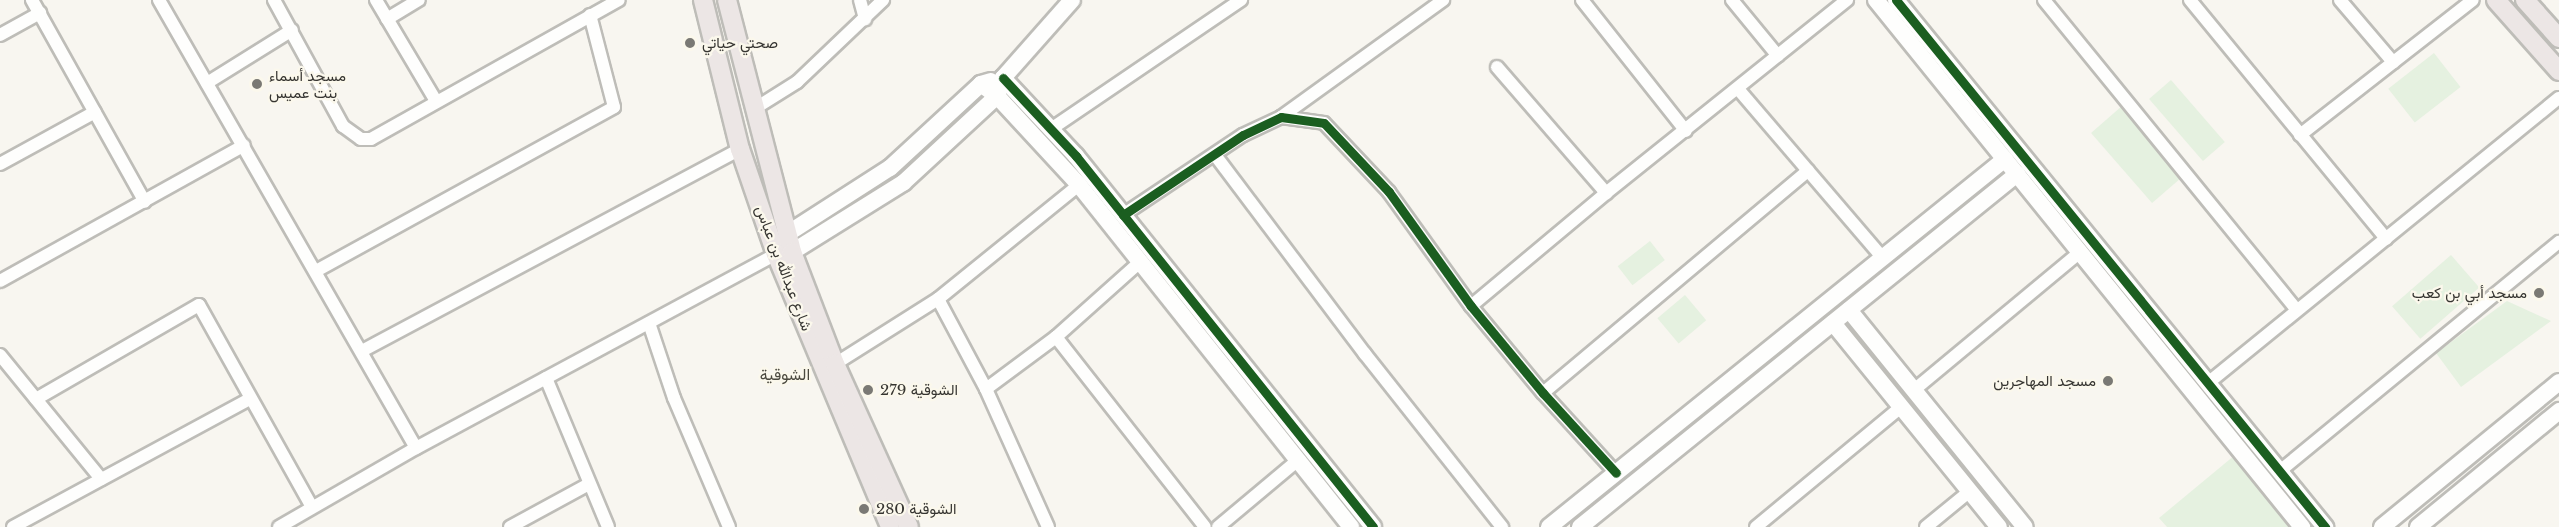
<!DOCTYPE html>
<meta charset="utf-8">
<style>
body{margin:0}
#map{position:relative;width:2559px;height:527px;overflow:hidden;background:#f8f6f0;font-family:"Libre Baskerville",Vazirmatn,serif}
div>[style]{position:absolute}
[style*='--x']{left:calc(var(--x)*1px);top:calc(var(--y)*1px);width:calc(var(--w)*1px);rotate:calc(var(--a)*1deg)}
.green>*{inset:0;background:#e5f1e0;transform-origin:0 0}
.roads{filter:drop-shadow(2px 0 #bebdb8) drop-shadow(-2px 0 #bebdb8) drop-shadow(0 2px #bebdb8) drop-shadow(0 -2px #bebdb8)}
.street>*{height:12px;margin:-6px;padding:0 6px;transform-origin:6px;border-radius:6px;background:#fefefd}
.secondary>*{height:16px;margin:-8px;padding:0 8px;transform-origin:8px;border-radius:8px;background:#fefefd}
.primary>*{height:18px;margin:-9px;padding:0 9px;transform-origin:9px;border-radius:9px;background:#ece6e5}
.cycleway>*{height:9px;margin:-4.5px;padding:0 4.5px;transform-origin:4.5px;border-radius:4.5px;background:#1b5e20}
.dots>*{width:16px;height:16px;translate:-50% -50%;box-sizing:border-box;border:3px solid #fbf8ec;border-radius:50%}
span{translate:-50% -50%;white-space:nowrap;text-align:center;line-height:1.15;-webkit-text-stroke:4.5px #fbf8ec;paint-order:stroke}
.poi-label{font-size:15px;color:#363531}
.left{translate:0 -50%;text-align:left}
.right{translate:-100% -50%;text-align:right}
.street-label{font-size:15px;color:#363531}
.neighbourhood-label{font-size:16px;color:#4b493f}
</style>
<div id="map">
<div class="green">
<div style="left:2434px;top:53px;width:43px;height:58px;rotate:52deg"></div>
<div style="left:2171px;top:80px;width:82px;height:29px;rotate:49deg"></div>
<div style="left:2122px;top:106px;width:93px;height:41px;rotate:49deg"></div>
<div style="left:1650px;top:241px;width:24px;height:41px;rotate:52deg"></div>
<div style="left:2451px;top:255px;width:43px;height:78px;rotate:49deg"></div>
<div style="left:1685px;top:295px;width:33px;height:36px;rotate:50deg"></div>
<div style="clip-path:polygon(2507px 301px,2551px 321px,2461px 387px,2436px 353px)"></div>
<div style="clip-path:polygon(2235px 455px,2295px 527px,2167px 527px,2159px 518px)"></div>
</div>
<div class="roads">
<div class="street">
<div style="--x:32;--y:0;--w:231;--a:60.8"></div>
<div style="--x:159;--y:0;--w:516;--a:60.16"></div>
<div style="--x:274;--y:0;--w:144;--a:61.3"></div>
<div style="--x:343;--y:126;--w:22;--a:36"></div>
<div style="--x:361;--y:139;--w:10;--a:0"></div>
<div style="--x:371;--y:139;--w:284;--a:-29.3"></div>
<div style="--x:376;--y:0;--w:117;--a:59.3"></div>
<div style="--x:860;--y:0;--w:20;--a:75"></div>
<div style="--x:1582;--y:0;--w:167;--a:51.6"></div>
<div style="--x:1732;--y:0;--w:72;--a:50.6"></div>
<div style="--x:2044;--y:0;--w:400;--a:50.8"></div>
<div style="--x:2190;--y:0;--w:309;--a:50.6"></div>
<div style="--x:2340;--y:0;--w:82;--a:49.5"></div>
<div style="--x:387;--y:19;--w:37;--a:-31"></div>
<div style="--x:0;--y:35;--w:46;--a:-28.8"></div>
<div style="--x:1497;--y:67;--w:167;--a:49.1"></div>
<div style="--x:207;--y:83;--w:100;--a:-31.9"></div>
<div style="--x:1738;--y:89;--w:223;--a:49.4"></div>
<div style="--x:754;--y:109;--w:51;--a:-32.1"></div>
<div style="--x:797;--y:82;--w:119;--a:-43.6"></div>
<div style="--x:1281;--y:117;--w:200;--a:-35.8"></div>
<div style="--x:1051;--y:129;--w:230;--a:-34.2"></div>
<div style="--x:2300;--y:135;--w:219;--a:-38"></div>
<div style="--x:1215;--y:155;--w:249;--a:53"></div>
<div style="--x:1365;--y:354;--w:221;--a:51.6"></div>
<div style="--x:0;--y:164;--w:108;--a:-28.7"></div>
<div style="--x:1123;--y:215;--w:144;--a:-33.7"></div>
<div style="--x:1243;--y:135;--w:42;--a:-25.3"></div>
<div style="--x:1281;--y:117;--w:43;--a:7.9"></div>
<div style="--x:1324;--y:123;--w:95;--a:46.7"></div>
<div style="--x:1389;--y:192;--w:140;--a:54.3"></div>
<div style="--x:1471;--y:306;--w:113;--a:50.4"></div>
<div style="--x:1543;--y:393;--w:108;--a:47.6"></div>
<div style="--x:316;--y:271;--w:340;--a:-28.8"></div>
<div style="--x:614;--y:107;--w:95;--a:-104.6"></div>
<div style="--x:0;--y:281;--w:279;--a:-29.1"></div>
<div style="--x:938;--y:299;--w:102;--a:61.9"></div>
<div style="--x:986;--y:389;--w:151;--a:65.8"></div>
<div style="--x:1471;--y:306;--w:176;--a:-39.9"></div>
<div style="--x:1606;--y:193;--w:309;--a:-38.7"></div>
<div style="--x:649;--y:323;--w:79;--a:71.6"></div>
<div style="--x:674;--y:398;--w:140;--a:66.9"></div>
<div style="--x:1056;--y:337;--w:241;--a:51.9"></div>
<div style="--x:362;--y:351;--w:429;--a:-28.1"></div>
<div style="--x:0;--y:355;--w:160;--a:50.8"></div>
<div style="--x:835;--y:364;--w:122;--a:-32.3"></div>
<div style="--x:938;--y:299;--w:181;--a:-39"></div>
<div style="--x:546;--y:378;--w:161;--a:67.4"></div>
<div style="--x:2208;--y:383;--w:452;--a:-39.1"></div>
<div style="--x:986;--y:389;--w:87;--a:-36.6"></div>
<div style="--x:1056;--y:337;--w:113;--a:-41.8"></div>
<div style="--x:1914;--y:390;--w:216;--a:-39.7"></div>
<div style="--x:1543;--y:393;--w:346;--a:-40"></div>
<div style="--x:36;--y:399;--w:188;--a:-30"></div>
<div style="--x:199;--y:305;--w:231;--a:60.8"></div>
<div style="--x:2280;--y:471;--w:361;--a:-39.4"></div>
<div style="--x:13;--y:527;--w:269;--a:-28.4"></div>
<div style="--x:279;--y:527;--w:158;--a:-30"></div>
<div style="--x:416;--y:448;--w:409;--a:-28.3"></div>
<div style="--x:510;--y:527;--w:90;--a:-28.6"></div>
<div style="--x:1218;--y:527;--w:104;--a:-39.9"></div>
<div style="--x:1756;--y:527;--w:188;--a:-39.6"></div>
<div style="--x:1926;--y:527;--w:57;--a:-39.3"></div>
</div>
<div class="secondary">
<div style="--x:1876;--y:0;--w:678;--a:51.05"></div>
<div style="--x:1896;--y:0;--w:680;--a:50.85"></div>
<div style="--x:1003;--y:78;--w:107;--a:46.9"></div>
<div style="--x:1076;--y:156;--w:475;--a:51.3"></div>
<div style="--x:981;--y:84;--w:20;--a:37"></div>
<div style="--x:997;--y:96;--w:121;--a:47.3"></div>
<div style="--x:1079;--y:185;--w:437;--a:51.5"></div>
<div style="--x:787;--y:234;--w:122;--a:-32.7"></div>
<div style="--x:890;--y:168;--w:124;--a:-42.7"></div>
<div style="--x:981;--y:84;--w:10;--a:-17"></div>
<div style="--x:792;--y:252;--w:131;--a:-31.9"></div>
<div style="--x:903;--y:183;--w:128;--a:-42.8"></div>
<div style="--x:997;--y:96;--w:19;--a:-72"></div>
<div style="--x:1003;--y:78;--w:104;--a:-48.5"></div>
<div style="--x:1849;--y:310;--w:279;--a:51"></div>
<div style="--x:1833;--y:323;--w:263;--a:50.9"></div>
<div style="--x:1549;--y:527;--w:586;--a:-38.9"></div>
<div style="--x:1580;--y:527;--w:562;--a:-38.93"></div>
<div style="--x:2382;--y:527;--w:229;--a:-39.3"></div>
<div style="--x:2418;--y:527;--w:183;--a:-39.4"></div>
</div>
<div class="primary">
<div style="--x:703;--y:0;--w:154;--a:76.1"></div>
<div style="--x:740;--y:149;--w:111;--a:71.1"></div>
<div style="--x:776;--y:254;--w:296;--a:67.3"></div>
<div style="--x:727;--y:0;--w:260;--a:75.5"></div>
<div style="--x:792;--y:252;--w:120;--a:69"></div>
<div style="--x:835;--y:364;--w:179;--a:65.6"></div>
<div style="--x:2496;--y:0;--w:95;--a:48.4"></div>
<div style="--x:2525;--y:0;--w:51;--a:48.2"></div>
</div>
</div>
<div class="cycleway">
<div style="--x:1896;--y:0;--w:680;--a:50.85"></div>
<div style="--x:1003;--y:78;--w:107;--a:46.9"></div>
<div style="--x:1076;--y:156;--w:475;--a:51.3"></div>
<div style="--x:1123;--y:215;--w:144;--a:-33.7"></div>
<div style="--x:1243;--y:135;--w:42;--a:-25.3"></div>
<div style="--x:1281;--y:117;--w:43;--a:7.9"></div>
<div style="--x:1324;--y:123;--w:95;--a:46.7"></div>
<div style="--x:1389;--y:192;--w:140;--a:54.3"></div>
<div style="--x:1471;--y:306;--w:113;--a:50.4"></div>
<div style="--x:1543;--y:393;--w:108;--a:47.6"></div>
</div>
<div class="dots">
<div style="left:690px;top:43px;background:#7a7974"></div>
<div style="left:257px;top:84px;background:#7a7974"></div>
<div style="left:2539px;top:293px;background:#7a7974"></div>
<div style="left:2108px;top:381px;background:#7a7974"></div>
<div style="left:868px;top:390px;background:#7a7974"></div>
<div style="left:864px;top:509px;background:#7a7974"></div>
</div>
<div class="poi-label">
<span class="left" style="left:702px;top:43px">صحتي حياتي</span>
<span class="left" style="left:269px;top:84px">مسجد أسماء<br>بنت عميس</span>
<span class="right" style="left:2527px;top:293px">مسجد أبي بن كعب</span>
<span class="right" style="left:2096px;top:381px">مسجد المهاجرين</span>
<span class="left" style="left:880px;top:390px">الشوقية 279</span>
<span class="left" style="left:876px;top:509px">الشوقية 280</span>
</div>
<div class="street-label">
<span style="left:784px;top:268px;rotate:69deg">شارع عبدالله بن عباس</span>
</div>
<div class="neighbourhood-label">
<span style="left:785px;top:374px">الشوقية</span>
</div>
</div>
